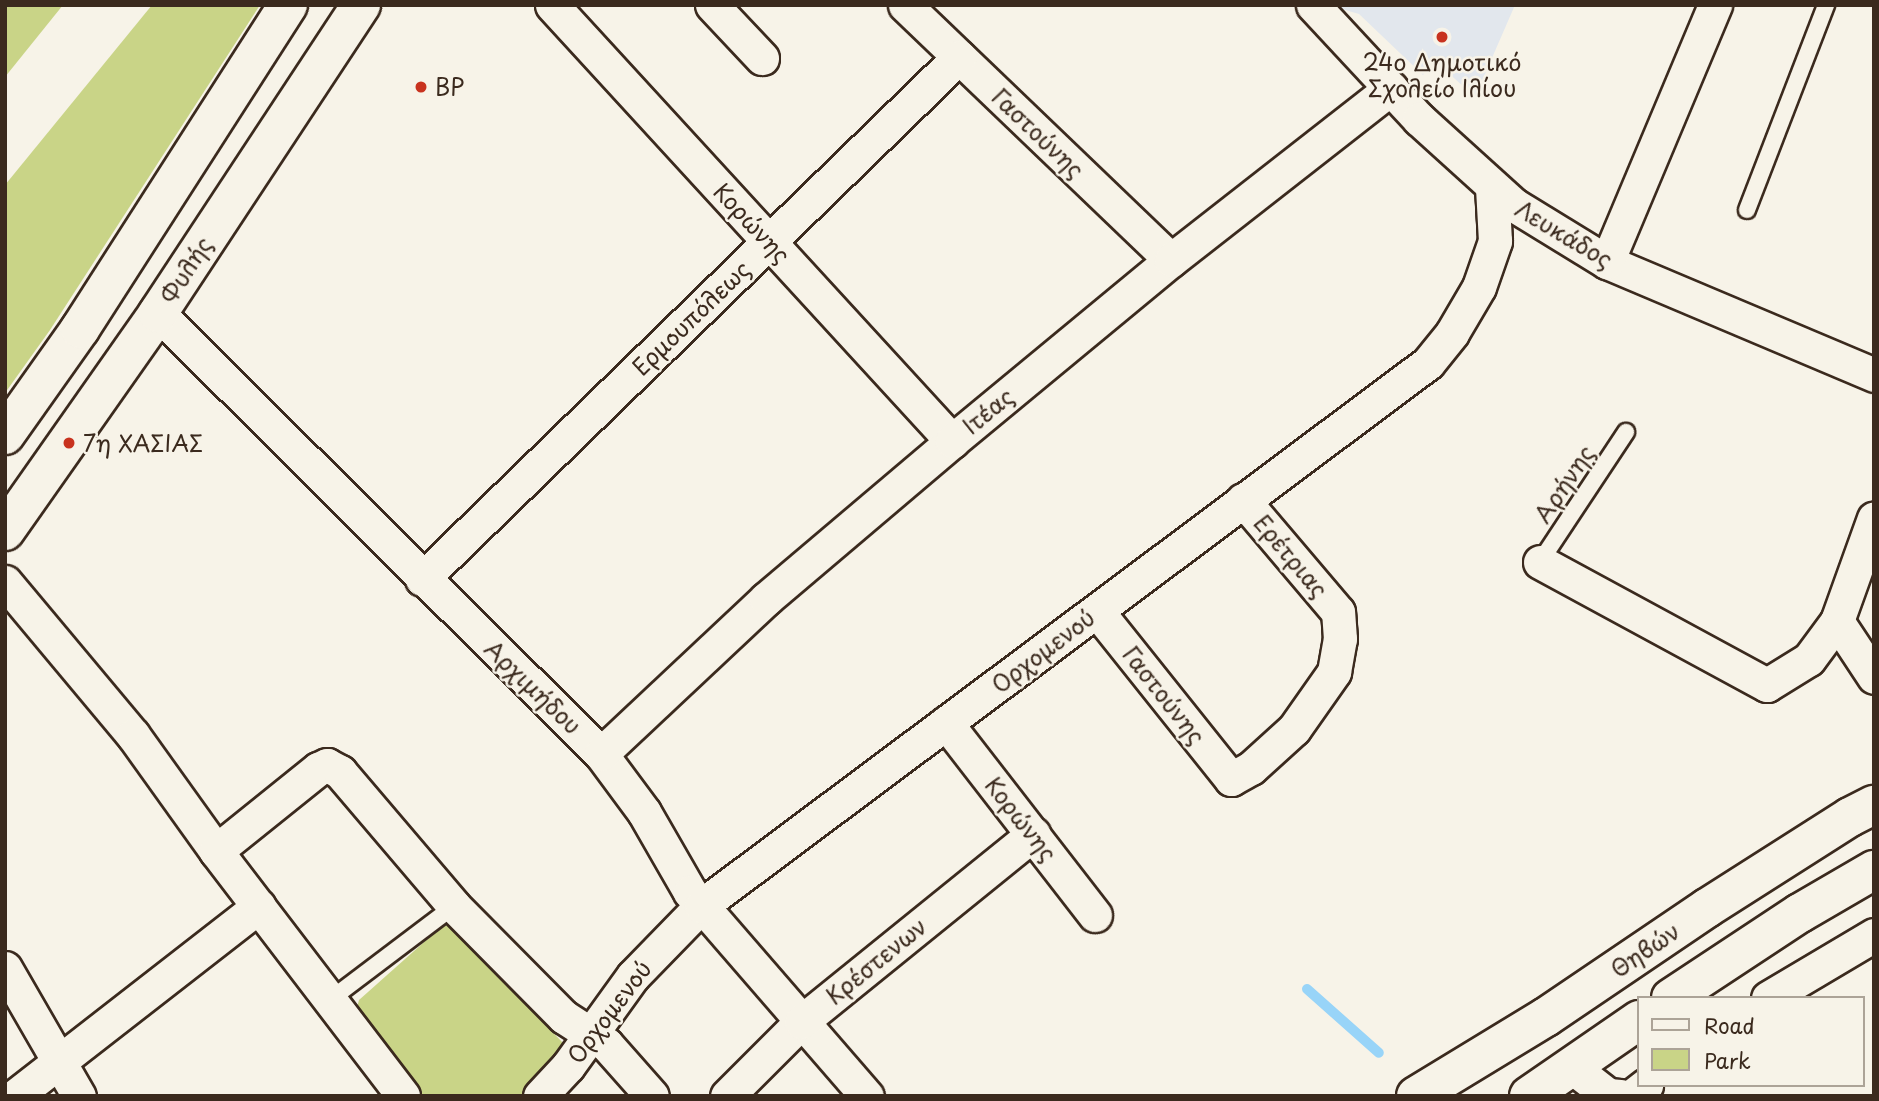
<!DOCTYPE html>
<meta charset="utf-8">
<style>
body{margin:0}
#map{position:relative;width:1879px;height:1101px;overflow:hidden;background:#f7f3e8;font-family:"Playpen Sans",sans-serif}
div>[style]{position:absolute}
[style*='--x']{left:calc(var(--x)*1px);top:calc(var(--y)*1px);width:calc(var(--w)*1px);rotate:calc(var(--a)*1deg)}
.built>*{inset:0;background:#e2e7ed}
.green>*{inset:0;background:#c9d487}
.stream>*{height:10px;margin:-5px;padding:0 5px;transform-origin:5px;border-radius:5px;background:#98d4f8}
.roads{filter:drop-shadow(2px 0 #3b2a1e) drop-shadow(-2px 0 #3b2a1e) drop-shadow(0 2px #3b2a1e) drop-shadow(0 -2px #3b2a1e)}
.lane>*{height:16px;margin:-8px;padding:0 8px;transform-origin:8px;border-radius:8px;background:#f7f3e8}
.street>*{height:33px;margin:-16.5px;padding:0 16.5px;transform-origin:16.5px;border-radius:16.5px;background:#f7f3e8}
.secondary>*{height:38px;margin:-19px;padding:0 19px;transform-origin:19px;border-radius:19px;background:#f7f3e8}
.primary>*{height:38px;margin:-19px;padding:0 19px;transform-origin:19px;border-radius:19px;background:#f7f3e8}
.dots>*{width:19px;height:19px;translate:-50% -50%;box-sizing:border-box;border:4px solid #f7f3e8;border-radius:50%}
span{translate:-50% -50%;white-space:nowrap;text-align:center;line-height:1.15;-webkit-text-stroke:5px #f7f3e8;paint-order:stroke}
.poi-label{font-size:23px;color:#3b2a1e}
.left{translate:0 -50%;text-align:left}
.street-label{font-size:23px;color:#3b2a1e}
.frame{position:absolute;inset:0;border:7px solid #3b2a1e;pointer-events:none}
.legend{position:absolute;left:1637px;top:996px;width:228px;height:91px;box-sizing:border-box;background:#f7f3e8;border:2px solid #aca397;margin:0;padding:9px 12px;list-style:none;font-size:21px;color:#3b2a1e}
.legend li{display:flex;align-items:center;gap:14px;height:35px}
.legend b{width:35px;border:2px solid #aca397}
</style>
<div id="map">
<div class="built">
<div style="clip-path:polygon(1328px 5px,1515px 5px,1475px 97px,1434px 60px,1423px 75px,1359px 14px)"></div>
</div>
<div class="green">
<div style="clip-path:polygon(5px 5px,63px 5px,5px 77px)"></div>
<div style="clip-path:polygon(152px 5px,260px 5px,50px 330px,5px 393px,5px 185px)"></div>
<div style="clip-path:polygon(450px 925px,564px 1044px,527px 1096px,416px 1096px,355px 1015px,359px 1000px,441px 927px)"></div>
</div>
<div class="stream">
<div style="--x:1307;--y:989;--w:96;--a:41.6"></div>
</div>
<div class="roads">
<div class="lane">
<div style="--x:1747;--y:210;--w:220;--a:-68.9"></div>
<div style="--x:1540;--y:562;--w:156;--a:-56.5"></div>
<div style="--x:331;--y:999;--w:154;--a:-37.1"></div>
</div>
<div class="street">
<div style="--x:552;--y:5;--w:592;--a:47.47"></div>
<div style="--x:712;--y:5;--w:73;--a:46.7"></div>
<div style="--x:905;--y:5;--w:368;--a:43.8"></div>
<div style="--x:1313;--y:5;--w:156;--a:47.1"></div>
<div style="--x:1419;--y:119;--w:128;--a:42.2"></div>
<div style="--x:1514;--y:205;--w:109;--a:31.5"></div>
<div style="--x:1607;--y:262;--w:290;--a:22.9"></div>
<div style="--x:1607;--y:262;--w:279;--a:-67.2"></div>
<div style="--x:158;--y:313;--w:625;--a:44.87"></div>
<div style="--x:601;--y:754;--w:72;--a:53.4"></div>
<div style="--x:644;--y:812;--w:92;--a:60.1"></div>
<div style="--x:690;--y:892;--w:270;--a:49.1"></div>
<div style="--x:1540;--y:562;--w:258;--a:28.5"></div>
<div style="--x:1767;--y:685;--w:49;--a:-31.8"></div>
<div style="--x:1809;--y:659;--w:47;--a:-53.6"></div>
<div style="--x:1837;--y:621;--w:109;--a:-70.2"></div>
<div style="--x:422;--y:579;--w:749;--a:-44.19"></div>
<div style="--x:5;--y:582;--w:199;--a:50.1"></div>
<div style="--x:133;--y:735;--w:143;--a:54.4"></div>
<div style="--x:216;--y:851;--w:308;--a:52.6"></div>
<div style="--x:1097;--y:611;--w:215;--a:51.4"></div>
<div style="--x:1231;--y:779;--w:23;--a:-29"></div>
<div style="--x:1251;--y:768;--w:58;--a:-42.2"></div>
<div style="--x:1294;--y:729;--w:70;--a:-54.9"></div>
<div style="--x:1334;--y:672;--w:34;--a:-80"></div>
<div style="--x:1340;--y:639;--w:27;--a:-94"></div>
<div style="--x:1338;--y:612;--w:147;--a:-130.3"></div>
<div style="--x:1837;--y:621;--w:67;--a:56.5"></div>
<div style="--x:946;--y:723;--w:243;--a:52.2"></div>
<div style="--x:601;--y:754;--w:226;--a:-43.2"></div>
<div style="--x:766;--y:599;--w:244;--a:-40.3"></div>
<div style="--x:952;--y:441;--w:284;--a:-39.6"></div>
<div style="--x:1171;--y:260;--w:279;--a:-38"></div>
<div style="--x:216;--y:851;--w:131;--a:-38.8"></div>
<div style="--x:318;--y:769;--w:10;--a:-24"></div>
<div style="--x:327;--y:765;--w:15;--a:28"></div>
<div style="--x:340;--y:772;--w:176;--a:49.6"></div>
<div style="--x:454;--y:906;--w:156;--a:45.3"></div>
<div style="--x:564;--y:1017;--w:50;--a:32.7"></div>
<div style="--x:606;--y:1044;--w:69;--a:48.5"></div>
<div style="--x:5;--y:968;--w:148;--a:60"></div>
<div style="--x:1768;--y:998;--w:123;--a:-30.7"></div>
<div style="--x:1572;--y:1067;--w:46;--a:37.9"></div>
<div style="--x:1608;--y:1095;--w:12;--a:5"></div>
<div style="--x:15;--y:1096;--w:309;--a:-37.9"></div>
<div style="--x:540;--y:1096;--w:41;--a:-47"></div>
<div style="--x:568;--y:1066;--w:111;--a:-54.2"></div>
<div style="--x:633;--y:976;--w:98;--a:-45.8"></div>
<div style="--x:701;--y:906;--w:907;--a:-36.76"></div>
<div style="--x:1428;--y:363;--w:38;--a:-51"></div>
<div style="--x:1452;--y:333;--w:53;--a:-59.6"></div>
<div style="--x:1479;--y:287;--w:49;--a:-70.8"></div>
<div style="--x:1495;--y:241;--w:54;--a:-93.2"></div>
<div style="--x:727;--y:1096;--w:105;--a:-45"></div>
<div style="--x:801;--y:1022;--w:299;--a:-39"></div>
<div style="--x:1632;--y:1096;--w:18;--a:-38"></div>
</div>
<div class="secondary">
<div style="--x:1671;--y:998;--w:154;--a:-33.4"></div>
<div style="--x:1800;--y:913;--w:86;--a:-30.2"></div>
<div style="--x:1416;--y:1096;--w:152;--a:-31.3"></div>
<div style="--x:1546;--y:1017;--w:194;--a:-34.1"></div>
<div style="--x:1707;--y:908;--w:169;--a:-32.5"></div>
<div style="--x:1850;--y:817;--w:27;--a:-27"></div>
<div style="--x:1529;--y:1096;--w:134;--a:-34.6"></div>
</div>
<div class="primary">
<div style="--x:5;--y:435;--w:130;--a:-54.7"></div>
<div style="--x:80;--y:329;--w:385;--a:-57.3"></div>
<div style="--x:5;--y:531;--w:266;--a:-54.9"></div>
<div style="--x:158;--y:313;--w:369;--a:-56.6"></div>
</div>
</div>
<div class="dots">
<div style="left:1442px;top:37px;background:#c8321e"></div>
<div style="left:421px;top:87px;background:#c8321e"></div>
<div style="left:69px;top:443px;background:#c8321e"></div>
</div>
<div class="poi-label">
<span style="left:1442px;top:75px">24ο Δημοτικό<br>Σχολείο Ιλίου</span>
<span class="left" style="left:435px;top:87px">BP</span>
<span class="left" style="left:83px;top:443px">7η ΧΑΣΙΑΣ</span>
</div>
<div class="street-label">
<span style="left:1038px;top:133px;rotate:44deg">Γαστούνης</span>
<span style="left:752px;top:223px;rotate:47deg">Κορώνης</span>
<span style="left:1564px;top:234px;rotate:31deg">Λευκάδος</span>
<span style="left:186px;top:270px;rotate:-57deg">Φυλής</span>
<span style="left:691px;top:318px;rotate:-44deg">Ερμουπόλεως</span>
<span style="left:988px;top:411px;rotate:-39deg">Ιτέας</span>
<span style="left:1564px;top:484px;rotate:-56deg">Αρήνης</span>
<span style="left:1291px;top:556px;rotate:50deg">Ερέτριας</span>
<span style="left:1043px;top:651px;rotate:-37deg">Ορχομενού</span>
<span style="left:533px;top:687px;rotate:44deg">Αρχιμήδου</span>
<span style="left:1164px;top:695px;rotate:52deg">Γαστούνης</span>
<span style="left:1021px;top:819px;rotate:52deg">Κορώνης</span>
<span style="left:1645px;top:950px;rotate:-34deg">Θηβών</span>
<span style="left:876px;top:961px;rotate:-39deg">Κρέστενων</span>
<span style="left:609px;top:1012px;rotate:-53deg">Ορχομενού</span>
</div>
<div class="frame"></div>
<ul class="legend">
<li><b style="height:9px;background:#f7f3e8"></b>Road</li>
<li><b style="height:19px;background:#c9d487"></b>Park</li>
</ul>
</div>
